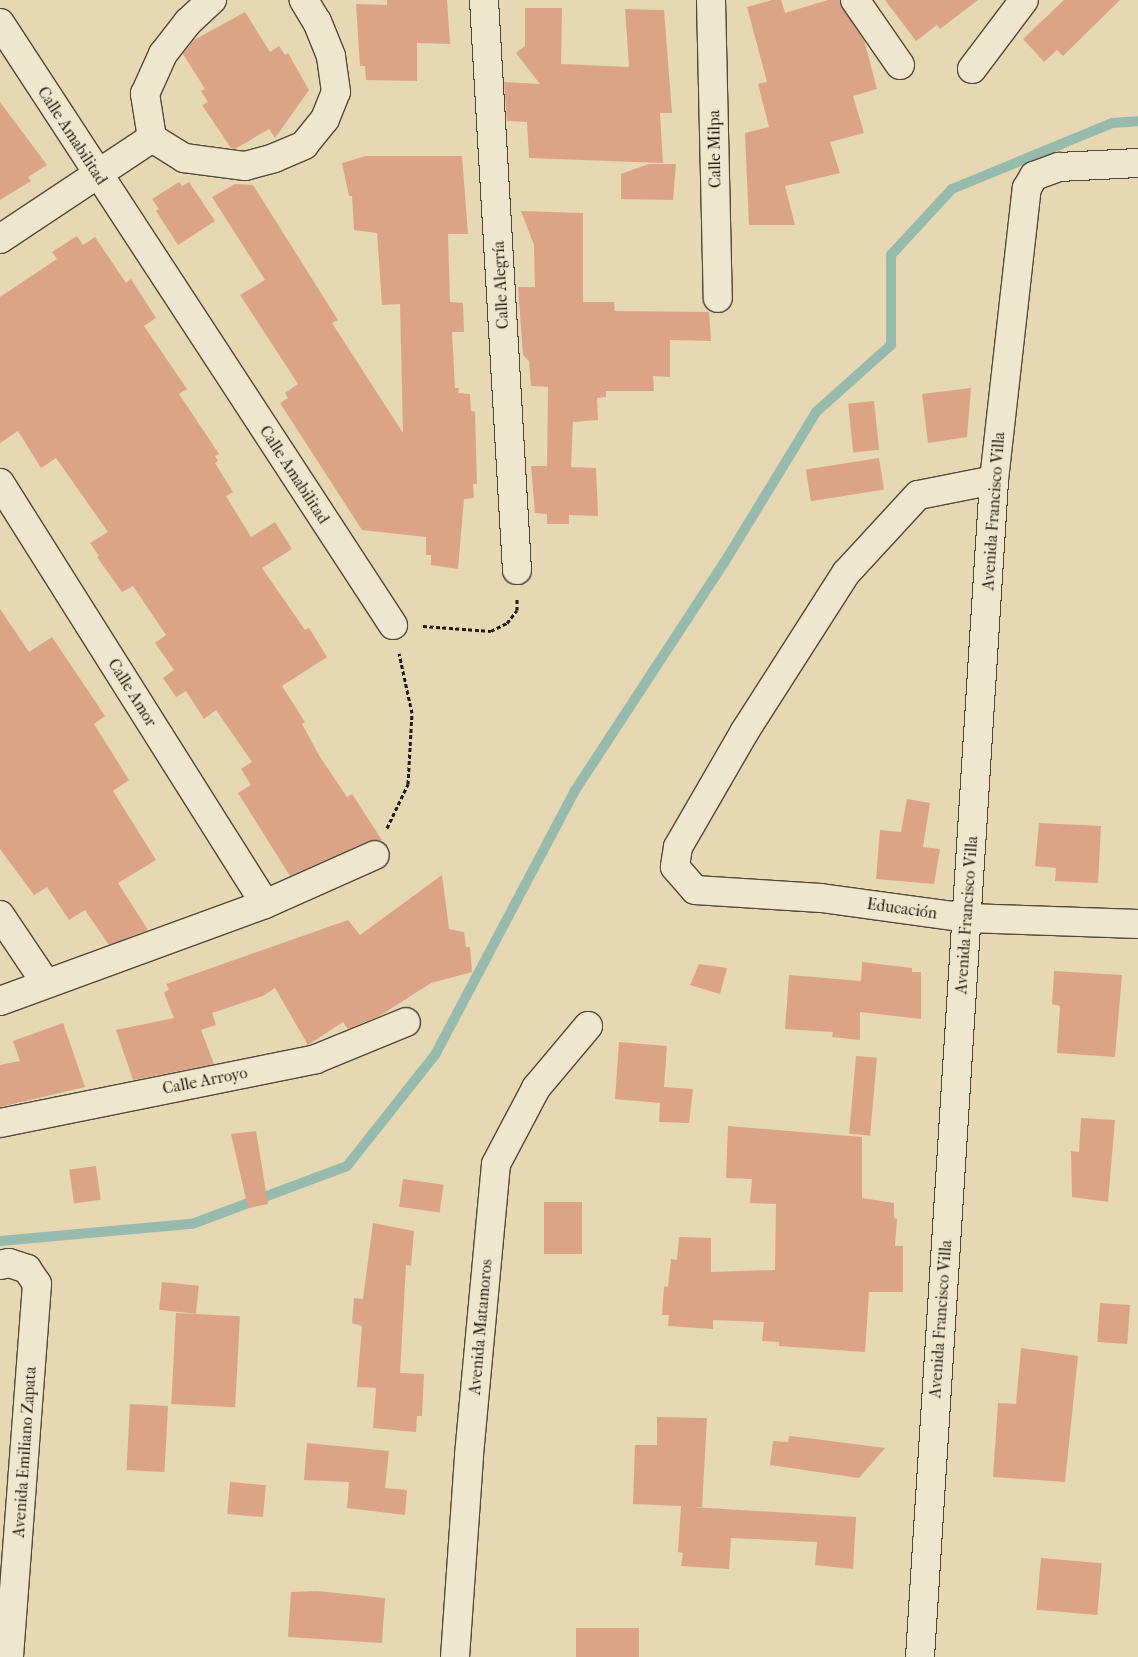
<!DOCTYPE html>
<meta charset="utf-8">
<style>
body{margin:0}
#map{position:relative;width:1138px;height:1657px;overflow:hidden;background:#e6d8b3;font-family:"IM FELL French Canon",serif}
div>[style]{position:absolute}
[style*='--x']{left:calc(var(--x)*1px);top:calc(var(--y)*1px);width:calc(var(--w)*1px);rotate:calc(var(--a)*1deg)}
.stream>*{height:10px;margin:-5px;padding:0 5px;transform-origin:5px;border-radius:5px;background:#96baab}
.building>*{inset:0;background:#dba487;transform-origin:0 0}
.path>*{height:3px;margin-top:-1.5px;transform-origin:0;background:repeating-linear-gradient(90deg,#22190f 0 4px,transparent 0 6.5px)}
.roads{filter:drop-shadow(1px 0 #534938) drop-shadow(-1px 0 #534938) drop-shadow(0 1px #534938) drop-shadow(0 -1px #534938)}
.minor>*{height:28px;margin:-14px;padding:0 14px;transform-origin:14px;border-radius:14px;background:#efe6ce}
span{translate:-50% -50%;white-space:nowrap;text-align:center;line-height:1.15;-webkit-text-stroke:4px #efe6ce;paint-order:stroke}
.street-label{font-size:16px;color:#22190f}
</style>
<div id="map">
<div class="stream">
<div style="--x:0;--y:1241;--w:193;--a:-5.1"></div>
<div style="--x:192;--y:1224;--w:165;--a:-20.5"></div>
<div style="--x:347;--y:1166;--w:142;--a:-51.6"></div>
<div style="--x:435;--y:1055;--w:297;--a:-62.1"></div>
<div style="--x:574;--y:792;--w:274;--a:-56.8"></div>
<div style="--x:724;--y:563;--w:177;--a:-58.6"></div>
<div style="--x:816;--y:412;--w:101;--a:-41.8"></div>
<div style="--x:891;--y:345;--w:90;--a:-90"></div>
<div style="--x:891;--y:255;--w:90;--a:-47.3"></div>
<div style="--x:952;--y:189;--w:173;--a:-22.4"></div>
<div style="--x:1112;--y:123;--w:26;--a:-4"></div>
</div>
<div class="building">
<div style="clip-path:polygon(387px 0,447px 0,450px 44px,417px 43px,417px 81px,366px 80px,365px 66px,360px 66px,356px 4px,387px 5px)"></div>
<div style="clip-path:polygon(772px 0,781px 0,785px 13px,828px 0,840px 0,864px 40px,877px 89px,853px 96px,864px 133px,830px 142px,840px 173px,785px 186px,795px 225px,749px 225px,745px 133px,769px 127px,758px 84px,767px 82px,747px 7px)"></div>
<div style="clip-path:polygon(885px 0,978px 0,940px 29px,937px 25px,916px 41px)"></div>
<div style="clip-path:polygon(1064px 0,1120px 0,1063px 56px,1057px 50px,1044px 62px,1023px 39px)"></div>
<div style="clip-path:polygon(525px 8px,562px 8px,561px 64px,629px 67px,625px 9px,664px 10px,672px 113px,660px 113px,663px 163px,529px 158px,527px 122px,507px 121px,504px 82px,540px 84px,516px 53px,525px 46px)"></div>
<div style="clip-path:polygon(245px 12px,270px 52px,279px 46px,285px 55px,288px 53px,309px 90px,275px 138px,269px 129px,235px 149px,231px 148px,202px 105px,208px 102px,201px 91px,205px 89px,183px 54px,194px 40px)"></div>
<div style="clip-path:polygon(0 102px,47px 165px,28px 177px,31px 181px,0 200px)"></div>
<div style="clip-path:polygon(366px 156px,462px 156px,468px 234px,448px 234px,450px 302px,463px 303px,464px 332px,452px 332px,455px 388px,459px 388px,458px 393px,470px 394px,471px 411px,475px 412px,477px 484px,473px 484px,474px 498px,464px 499px,458px 569px,431px 565px,431px 555px,426px 555px,426px 537px,362px 530px,280px 403px,288px 398px,285px 393px,298px 384px,240px 295px,265px 280px,212px 197px,235px 184px,253px 185px,338px 320px,332px 323px,403px 433px,400px 304px,382px 305px,377px 233px,354px 230px,352px 196px,349px 196px,342px 163px)"></div>
<div style="clip-path:polygon(649px 164px,676px 164px,673px 200px,621px 199px,621px 174px)"></div>
<div style="clip-path:polygon(179px 182px,182px 186px,189px 182px,215px 221px,178px 245px,156px 211px,159px 209px,152px 199px)"></div>
<div style="clip-path:polygon(521px 211px,583px 213px,583px 302px,614px 302px,615px 311px,709px 312px,711px 341px,670px 340px,670px 377px,653px 376px,654px 391px,606px 391px,606px 397px,597px 398px,598px 420px,573px 422px,571px 467px,596px 468px,598px 516px,569px 515px,569px 524px,547px 524px,547px 514px,535px 513px,531px 466px,547px 466px,548px 387px,531px 386px,529px 361px,523px 355px,518px 287px,535px 287px,534px 245px)"></div>
<div style="clip-path:polygon(77px 236px,83px 245px,95px 237px,126px 283px,131px 279px,156px 318px,144px 326px,187px 389px,179px 394px,219px 454px,215px 456px,218px 461px,215px 463px,233px 492px,226px 496px,251px 537px,275px 522px,292px 549px,262px 568px,305px 630px,309px 628px,327px 657px,282px 686px,305px 722px,302px 724px,320px 757px,347px 797px,352px 794px,382px 840px,369px 841px,290px 876px,238px 793px,251px 785px,241px 769px,252px 762px,216px 710px,204px 719px,186px 691px,176px 697px,163px 678px,174px 670px,155px 643px,166px 635px,133px 586px,122px 592px,97px 557px,99px 556px,90px 543px,108px 532px,56px 458px,41px 468px,18px 431px,0 443px,0 297px,57px 259px,52px 252px)"></div>
<div style="clip-path:polygon(971px 388px,967px 437px,928px 443px,922px 394px)"></div>
<div style="left:874px;top:401px;width:49px;height:26px;rotate:84deg"></div>
<div style="left:879px;top:458px;width:32px;height:74px;rotate:81deg"></div>
<div style="clip-path:polygon(0 609px,29px 652px,52px 637px,105px 716px,94px 724px,129px 780px,113px 791px,156px 860px,118px 883px,148px 930px,109px 945px,85px 910px,69px 920px,47px 887px,34px 895px,0 849px)"></div>
<div style="clip-path:polygon(907px 799px,930px 803px,923px 847px,940px 849px,934px 884px,876px 879px,880px 830px,901px 832px)"></div>
<div style="clip-path:polygon(1039px 823px,1101px 826px,1098px 883px,1055px 881px,1056px 868px,1035px 866px)"></div>
<div style="clip-path:polygon(442px 875px,449px 929px,464px 932px,466px 947px,470px 947px,472px 972px,431px 983px,381px 1015px,348px 1029px,343px 1022px,308px 1045px,275px 988px,263px 996px,212px 1013px,216px 1025px,201px 1030px,214px 1064px,133px 1080px,116px 1030px,174px 1018px,164px 993px,169px 989px,166px 984px,348px 920px,360px 935px)"></div>
<div style="clip-path:polygon(862px 962px,912px 968px,912px 972px,921px 972px,921px 1019px,860px 1012px,860px 1040px,832px 1037px,833px 1032px,785px 1029px,789px 975px,861px 981px)"></div>
<div style="clip-path:polygon(699px 964px,727px 968px,720px 994px,690px 985px)"></div>
<div style="clip-path:polygon(1054px 971px,1122px 975px,1115px 1057px,1057px 1053px,1060px 1006px,1052px 1004px)"></div>
<div style="clip-path:polygon(63px 1023px,85px 1087px,0 1107px,0 1065px,20px 1061px,13px 1041px)"></div>
<div style="clip-path:polygon(619px 1042px,667px 1046px,664px 1087px,693px 1089px,689px 1123px,659px 1122px,660px 1103px,615px 1099px)"></div>
<div style="left:856px;top:1056px;width:21px;height:78px;rotate:5deg"></div>
<div style="clip-path:polygon(1081px 1118px,1115px 1120px,1108px 1202px,1072px 1197px,1071px 1151px,1079px 1152px)"></div>
<div style="clip-path:polygon(728px 1126px,862px 1137px,862px 1198px,894px 1203px,894px 1218px,897px 1219px,895px 1246px,903px 1246px,903px 1292px,869px 1292px,865px 1352px,779px 1346px,779px 1342px,762px 1341px,764px 1322px,713px 1320px,713px 1329px,668px 1326px,669px 1315px,662px 1315px,664px 1286px,668px 1287px,671px 1259px,677px 1260px,679px 1237px,711px 1238px,711px 1272px,775px 1270px,776px 1204px,750px 1203px,752px 1179px,726px 1178px)"></div>
<div style="clip-path:polygon(256px 1131px,268px 1204px,248px 1208px,231px 1134px)"></div>
<div style="left:96px;top:1166px;width:34px;height:27px;rotate:82deg"></div>
<div style="left:403px;top:1179px;width:41px;height:28px;rotate:8deg"></div>
<div style="left:544px;top:1202px;width:38px;height:52px"></div>
<div style="clip-path:polygon(373px 1223px,414px 1231px,411px 1266px,406px 1265px,400px 1373px,424px 1374px,422px 1416px,417px 1416px,416px 1432px,373px 1428px,376px 1388px,357px 1387px,362px 1326px,352px 1323px,354px 1298px,363px 1299px)"></div>
<div style="left:162px;top:1282px;width:37px;height:28px;rotate:6deg"></div>
<div style="left:1100px;top:1303px;width:30px;height:39px;rotate:4deg"></div>
<div style="left:176px;top:1313px;width:64px;height:91px;rotate:3deg"></div>
<div style="clip-path:polygon(1021px 1348px,1078px 1356px,1065px 1482px,993px 1477px,998px 1403px,1016px 1404px)"></div>
<div style="left:130px;top:1404px;width:38px;height:66px;rotate:3deg"></div>
<div style="clip-path:polygon(657px 1417px,707px 1418px,702px 1507px,692px 1507px,856px 1517px,853px 1569px,815px 1565px,817px 1542px,731px 1538px,729px 1569px,681px 1566px,683px 1553px,678px 1552px,681px 1506px,633px 1504px,635px 1445px,657px 1445px)"></div>
<div style="clip-path:polygon(789px 1436px,807px 1438px,885px 1448px,859px 1478px,770px 1465px,773px 1441px,788px 1442px)"></div>
<div style="clip-path:polygon(307px 1443px,389px 1451px,385px 1488px,407px 1490px,405px 1515px,347px 1508px,349px 1482px,304px 1480px)"></div>
<div style="left:230px;top:1482px;width:36px;height:32px;rotate:5deg"></div>
<div style="left:1041px;top:1558px;width:61px;height:52px;rotate:5deg"></div>
<div style="clip-path:polygon(317px 1591px,385px 1598px,382px 1643px,288px 1637px,291px 1592px)"></div>
<div style="left:576px;top:1628px;width:63px;height:29px"></div>
</div>
<div class="path">
<div style="--x:423;--y:626;--w:68;--a:4.2"></div>
<div style="--x:491;--y:631;--w:18;--a:-27"></div>
<div style="--x:507;--y:623;--w:16;--a:-52"></div>
<div style="--x:517;--y:610;--w:11;--a:-90"></div>
<div style="--x:387;--y:828;--w:49;--a:-64.5"></div>
<div style="--x:408;--y:784;--w:71;--a:-86.8"></div>
<div style="--x:412;--y:713;--w:61;--a:-102.2"></div>
</div>
<div class="roads">
<div class="minor">
<div style="--x:484;--y:0;--w:571;--a:86.69"></div>
<div style="--x:711;--y:0;--w:298;--a:88.7"></div>
<div style="--x:855;--y:0;--w:79;--a:55.3"></div>
<div style="--x:0;--y:23;--w:719;--a:56.86"></div>
<div style="--x:972;--y:69;--w:86;--a:-53"></div>
<div style="--x:152;--y:138;--w:38;--a:32"></div>
<div style="--x:184;--y:158;--w:62;--a:7.5"></div>
<div style="--x:245;--y:166;--w:30;--a:-15"></div>
<div style="--x:274;--y:158;--w:33;--a:-23"></div>
<div style="--x:304;--y:145;--w:33;--a:-51"></div>
<div style="--x:325;--y:119;--w:29;--a:-68"></div>
<div style="--x:336;--y:92;--w:36;--a:-98"></div>
<div style="--x:331;--y:56;--w:37;--a:-112"></div>
<div style="--x:317;--y:22;--w:26;--a:-121"></div>
<div style="--x:152;--y:138;--w:45;--a:-99"></div>
<div style="--x:145;--y:94;--w:44;--a:-65.8"></div>
<div style="--x:163;--y:54;--w:41;--a:-52"></div>
<div style="--x:188;--y:22;--w:33;--a:-43"></div>
<div style="--x:0;--y:239;--w:182;--a:-33.6"></div>
<div style="--x:994;--y:480;--w:77;--a:168.8"></div>
<div style="--x:918;--y:495;--w:106;--a:132.7"></div>
<div style="--x:846;--y:573;--w:188;--a:122.6"></div>
<div style="--x:745;--y:731;--w:134;--a:120"></div>
<div style="--x:678;--y:847;--w:20;--a:99"></div>
<div style="--x:675;--y:867;--w:30;--a:49"></div>
<div style="--x:695;--y:890;--w:126;--a:3.6"></div>
<div style="--x:821;--y:898;--w:147;--a:7.8"></div>
<div style="--x:967;--y:918;--w:171;--a:2"></div>
<div style="--x:0;--y:483;--w:497;--a:57.8"></div>
<div style="--x:0;--y:915;--w:81;--a:56.1"></div>
<div style="--x:0;--y:1001;--w:282;--a:-20.1"></div>
<div style="--x:265;--y:904;--w:120;--a:-24"></div>
<div style="--x:0;--y:1123;--w:322;--a:-11.4"></div>
<div style="--x:316;--y:1059;--w:97;--a:-22.3"></div>
<div style="--x:0;--y:1265;--w:9;--a:-13"></div>
<div style="--x:9;--y:1263;--w:19;--a:18"></div>
<div style="--x:27;--y:1269;--w:18;--a:56"></div>
<div style="--x:37;--y:1284;--w:374;--a:94.3"></div>
<div style="--x:455;--y:1657;--w:202;--a:-86"></div>
<div style="--x:469;--y:1455;--w:292;--a:-84.7"></div>
<div style="--x:496;--y:1164;--w:86;--a:-62.2"></div>
<div style="--x:536;--y:1088;--w:81;--a:-50"></div>
<div style="--x:920;--y:1657;--w:1179;--a:-86.4"></div>
<div style="--x:994;--y:480;--w:294;--a:-83.6"></div>
<div style="--x:1027;--y:188;--w:14;--a:-60"></div>
<div style="--x:1034;--y:176;--w:27;--a:-20"></div>
<div style="--x:1059;--y:167;--w:79;--a:-2.9"></div>
</div>
</div>
<div class="street-label">
<span style="left:72px;top:136px;rotate:57deg">Calle Amabilitad</span>
<span style="left:715px;top:149px;rotate:-91deg">Calle Milpa</span>
<span style="left:501px;top:285px;rotate:-93deg">Calle Alegría</span>
<span style="left:294px;top:475px;rotate:57deg">Calle Amabilitad</span>
<span style="left:994px;top:511px;rotate:-86deg">Avenida Francisco Villa</span>
<span style="left:132px;top:693px;rotate:58deg">Calle Amor</span>
<span style="left:902px;top:909px;rotate:8deg">Educación</span>
<span style="left:967px;top:915px;rotate:-86deg">Avenida Francisco Villa</span>
<span style="left:205px;top:1081px;rotate:-11deg">Calle Arroyo</span>
<span style="left:941px;top:1319px;rotate:-86deg">Avenida Francisco Villa</span>
<span style="left:481px;top:1327px;rotate:-85deg">Avenida Matamoros</span>
<span style="left:25px;top:1452px;rotate:-86deg">Avenida Emiliano Zapata</span>
</div>
</div>
